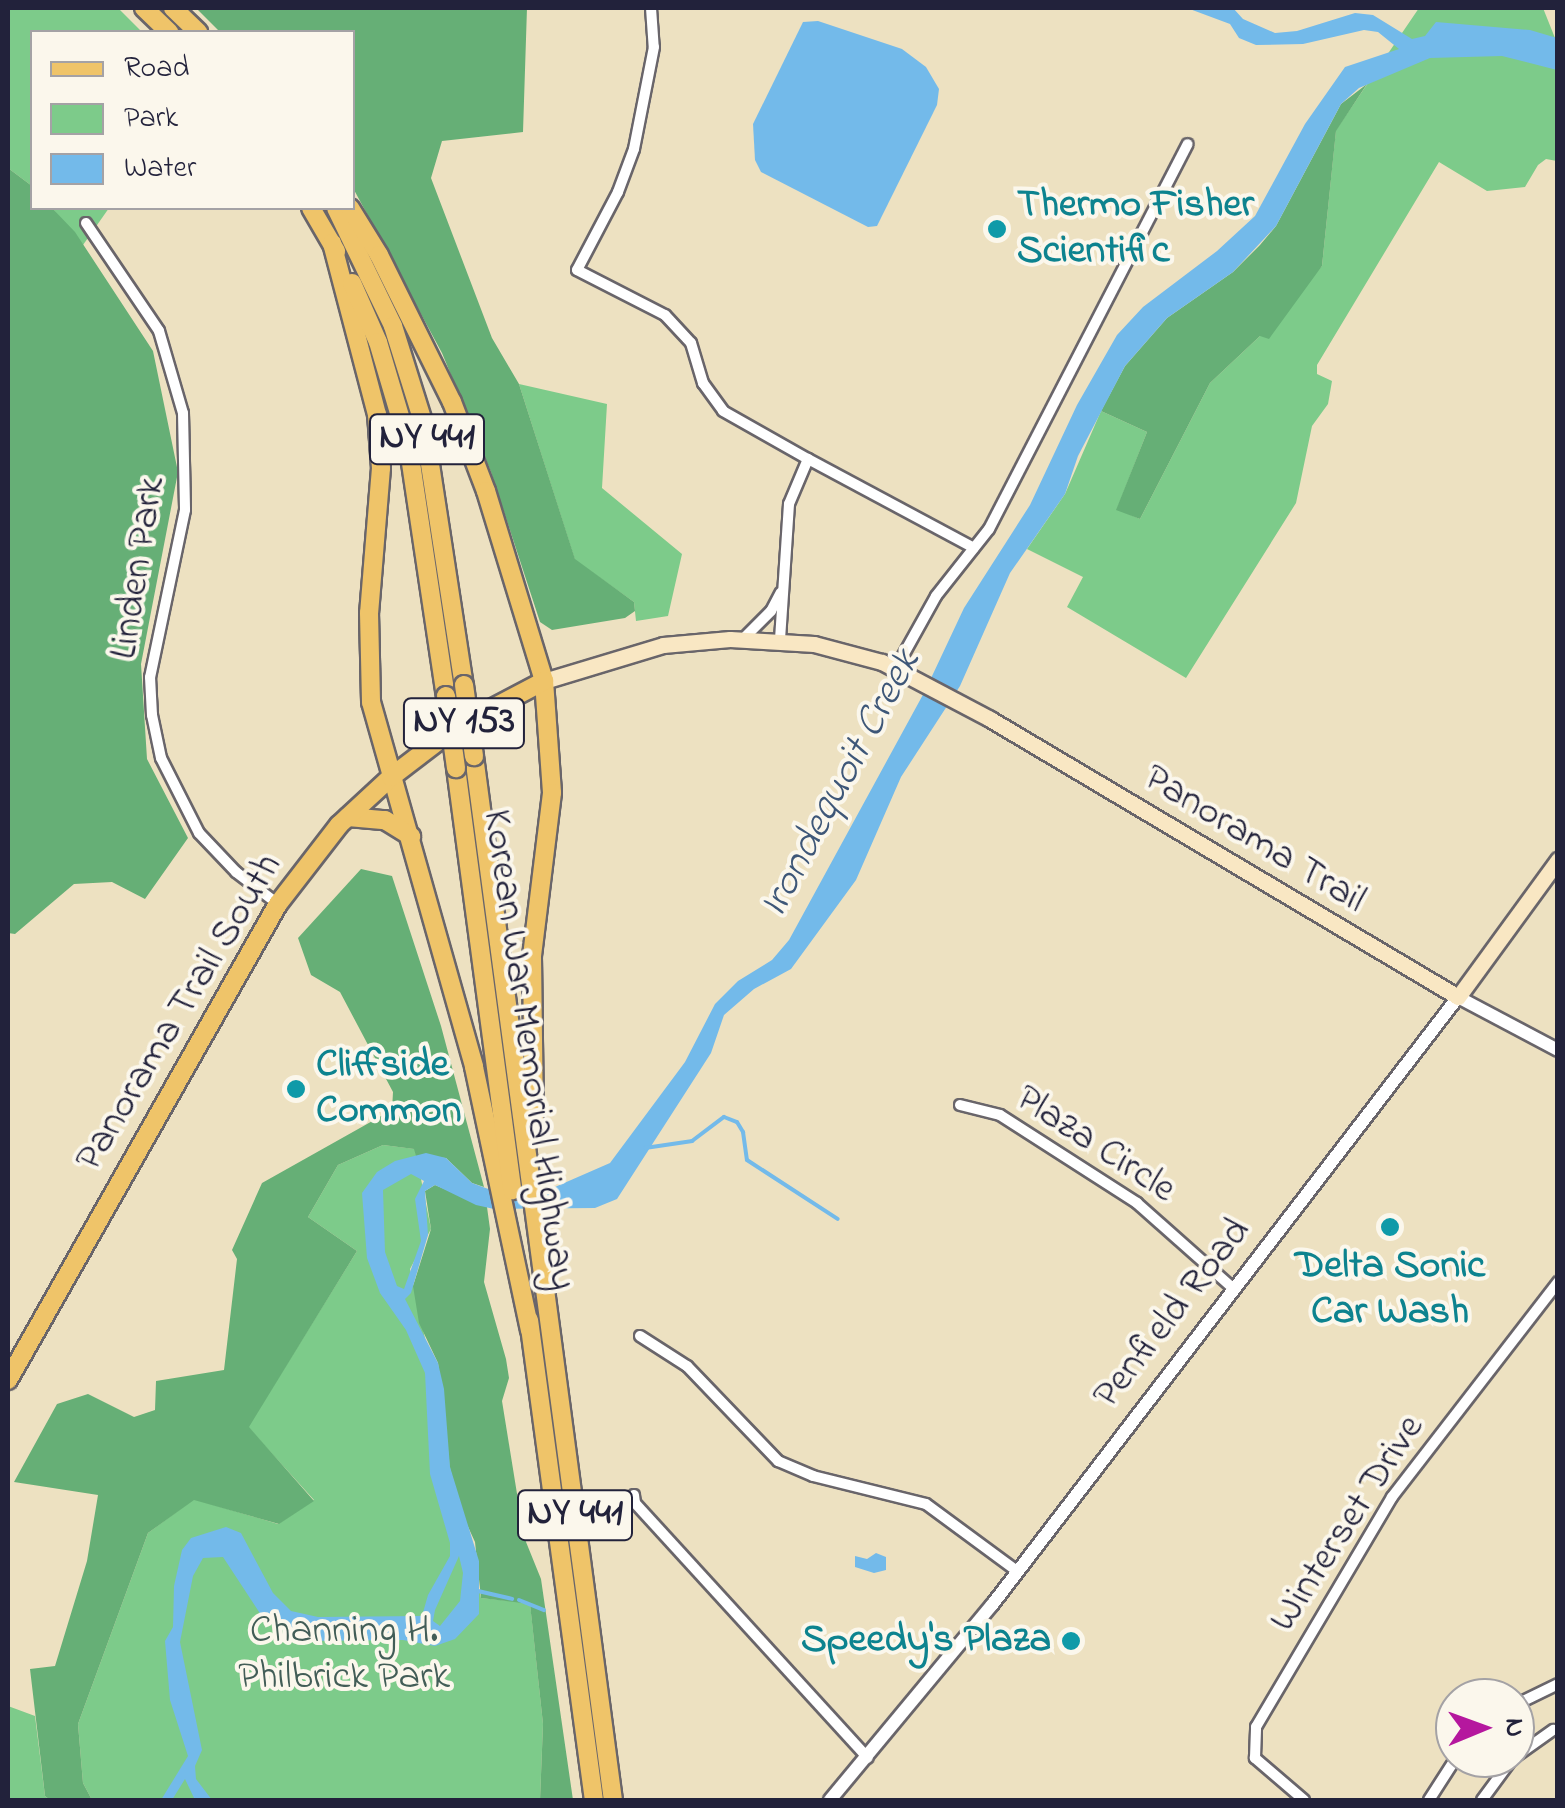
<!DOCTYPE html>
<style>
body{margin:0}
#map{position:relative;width:1565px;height:1808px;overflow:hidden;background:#ede1c1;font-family:"Indie Flower",sans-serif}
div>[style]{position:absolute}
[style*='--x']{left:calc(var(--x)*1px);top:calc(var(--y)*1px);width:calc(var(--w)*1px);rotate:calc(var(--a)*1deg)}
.green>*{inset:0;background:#7dcb8a}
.forest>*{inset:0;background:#66af76}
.water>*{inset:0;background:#73baea}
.stream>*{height:4px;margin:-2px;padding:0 2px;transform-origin:2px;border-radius:2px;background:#73baea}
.roads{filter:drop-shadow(2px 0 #69656a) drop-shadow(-2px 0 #69656a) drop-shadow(0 2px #69656a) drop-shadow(0 -2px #69656a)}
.minor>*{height:10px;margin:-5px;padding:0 5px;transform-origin:5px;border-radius:5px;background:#fff}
.tertiary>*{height:12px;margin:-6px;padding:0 6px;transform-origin:6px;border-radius:6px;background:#fff}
.secondary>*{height:15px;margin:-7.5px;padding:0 7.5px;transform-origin:7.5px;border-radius:7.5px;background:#f9e7c3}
.primary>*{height:18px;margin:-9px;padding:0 9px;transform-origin:9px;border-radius:9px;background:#efc469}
.bridges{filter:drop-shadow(2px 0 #69656a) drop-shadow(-2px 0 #69656a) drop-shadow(0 2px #69656a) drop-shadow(0 -2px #69656a)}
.primary-bridge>*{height:18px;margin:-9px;padding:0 9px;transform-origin:9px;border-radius:9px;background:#efc469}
.dots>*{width:28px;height:28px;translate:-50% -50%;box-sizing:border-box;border:5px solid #fbf7ec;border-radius:50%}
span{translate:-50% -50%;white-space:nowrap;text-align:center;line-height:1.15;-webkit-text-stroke:8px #fbf7ec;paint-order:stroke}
.shield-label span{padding:2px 8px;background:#fbf7ec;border:2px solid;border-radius:8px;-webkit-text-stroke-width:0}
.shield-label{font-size:38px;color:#22223b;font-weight:700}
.culture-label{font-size:40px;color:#0d838f;font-weight:700}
.left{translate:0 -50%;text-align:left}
.right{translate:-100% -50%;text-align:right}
.street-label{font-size:40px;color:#22223b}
.park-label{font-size:40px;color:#425d57}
.water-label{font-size:42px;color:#3e5778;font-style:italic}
.frame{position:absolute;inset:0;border:10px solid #22223b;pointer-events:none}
.legend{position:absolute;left:30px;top:30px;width:325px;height:180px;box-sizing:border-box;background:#fbf7ec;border:2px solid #a4a2a5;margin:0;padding:12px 18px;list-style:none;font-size:30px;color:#22223b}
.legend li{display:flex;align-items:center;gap:20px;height:50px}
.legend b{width:50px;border:2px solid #a4a2a5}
.north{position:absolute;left:1435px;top:1678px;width:100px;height:100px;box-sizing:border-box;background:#fbf7ec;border:2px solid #a4a2a5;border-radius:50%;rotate:89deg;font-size:28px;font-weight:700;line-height:40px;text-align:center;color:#22223b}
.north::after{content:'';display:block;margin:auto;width:35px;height:45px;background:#b5179e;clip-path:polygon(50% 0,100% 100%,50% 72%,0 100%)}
</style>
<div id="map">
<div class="green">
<div style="clip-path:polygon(8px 8px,118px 8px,142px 32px,32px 32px,32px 186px,8px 168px)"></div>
<div style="clip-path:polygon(1419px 8px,1543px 8px,1557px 43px,1544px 64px,1557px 70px,1557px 161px,1546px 159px,1538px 165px,1525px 187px,1487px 191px,1439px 162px,1317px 365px,1317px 374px,1332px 381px,1328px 404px,1312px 426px,1296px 503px,1186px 678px,1067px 607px,1083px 577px,1027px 549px,1065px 494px,1101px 411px,1147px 432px,1117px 509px,1140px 519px,1210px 383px,1260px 336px,1322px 266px,1336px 130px)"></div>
<div style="clip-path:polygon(52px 208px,109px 208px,83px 245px)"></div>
<div style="clip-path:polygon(519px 384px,607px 404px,602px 488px,682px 554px,668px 616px,636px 621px,634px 602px,575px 560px)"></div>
<div style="clip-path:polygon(383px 1145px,415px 1149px,431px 1229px,410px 1269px,481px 1598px,530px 1603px,543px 1724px,540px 1800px,92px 1800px,83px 1783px,78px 1724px,148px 1533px,194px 1499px,278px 1524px,314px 1500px,248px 1427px,357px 1251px,308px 1217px,338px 1165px)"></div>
<div style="clip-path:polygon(8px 1706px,35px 1716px,45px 1796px,50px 1800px,8px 1800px)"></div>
</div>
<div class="forest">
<div style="clip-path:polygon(196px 8px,527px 8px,523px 132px,442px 141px,431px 178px,492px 338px,519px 384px,575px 559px,634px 602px,635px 611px,625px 618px,552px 630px,540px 622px,491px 472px,442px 353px,353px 188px,352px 32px,220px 32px)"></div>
<div style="clip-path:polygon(1367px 84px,1336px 131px,1322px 266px,1269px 339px,1260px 336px,1210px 383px,1140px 519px,1116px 510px,1147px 432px,1101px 411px,1125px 366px,1167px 318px,1233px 272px,1260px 245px,1276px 226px,1341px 104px)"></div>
<div style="clip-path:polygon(8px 168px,32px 186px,32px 208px,52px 208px,75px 232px,153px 351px,178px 472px,141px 664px,147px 759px,188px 838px,145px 899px,112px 882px,74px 884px,15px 934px,8px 933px)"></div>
<div style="clip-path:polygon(361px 869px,392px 876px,441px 1026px,484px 1187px,472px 1183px,446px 1158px,416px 1156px,414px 1149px,383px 1145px,338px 1165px,308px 1217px,357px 1251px,249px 1427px,314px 1501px,279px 1524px,194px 1500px,148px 1533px,78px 1724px,83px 1783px,92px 1800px,50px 1800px,45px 1796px,30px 1669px,55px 1666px,87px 1561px,98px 1495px,14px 1482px,57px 1404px,88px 1394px,134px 1417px,155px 1410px,156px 1381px,224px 1370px,237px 1259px,232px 1250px,262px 1183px,392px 1110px,393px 1092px,340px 992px,311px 975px,298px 938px)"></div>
<div style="clip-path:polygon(435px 1185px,487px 1207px,490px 1229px,484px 1282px,506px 1359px,509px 1378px,502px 1401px,524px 1537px,541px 1579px,573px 1800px,540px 1800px,543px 1724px,530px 1604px,481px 1598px,475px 1542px,459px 1507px,450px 1467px,438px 1363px,419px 1323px,413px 1286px,431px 1229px,425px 1191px)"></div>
</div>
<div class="water">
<div style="clip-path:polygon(evenodd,1187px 8px,1233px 8px,1243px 19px,1275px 33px,1297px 31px,1355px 13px,1373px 15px,1412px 39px,1425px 36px,1436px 22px,1530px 30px,1557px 38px,1557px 70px,1502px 56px,1430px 58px,1359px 88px,1341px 104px,1276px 226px,1233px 272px,1167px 318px,1125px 366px,1078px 456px,1065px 494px,1010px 573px,960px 686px,901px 777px,856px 880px,791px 969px,754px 989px,724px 1015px,711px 1053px,617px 1199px,595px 1208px,494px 1209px,476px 1205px,435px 1185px,425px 1191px,428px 1235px,411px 1293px,405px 1299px,438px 1363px,444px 1389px,450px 1467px,479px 1561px,479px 1614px,455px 1639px,435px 1646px,403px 1640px,300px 1641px,263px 1618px,223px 1557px,203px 1558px,193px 1576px,180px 1642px,202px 1750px,195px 1766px,196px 1779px,212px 1800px,195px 1800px,185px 1779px,172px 1800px,161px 1800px,188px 1756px,170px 1700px,165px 1641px,173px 1627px,174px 1586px,182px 1550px,191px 1538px,226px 1527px,241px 1533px,273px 1593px,291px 1611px,318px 1617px,422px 1616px,428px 1595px,450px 1556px,450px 1543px,430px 1474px,425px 1373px,406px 1330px,380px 1293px,367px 1258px,362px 1193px,377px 1172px,395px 1161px,426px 1153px,446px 1158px,472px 1183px,491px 1190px,555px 1187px,610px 1163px,685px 1062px,715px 1004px,738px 981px,772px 960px,789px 940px,925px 691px,964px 608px,1030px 505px,1077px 405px,1117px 335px,1143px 307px,1217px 251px,1255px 216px,1305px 124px,1345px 67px,1399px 49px,1378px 32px,1364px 30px,1303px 44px,1256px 45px,1239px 38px,1230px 24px,1187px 8px,411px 1174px,424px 1181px,415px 1199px,421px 1241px,404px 1289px,397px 1286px,385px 1252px,383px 1190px,411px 1174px,1187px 8px,459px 1556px,463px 1573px,460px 1601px,440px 1626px,433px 1621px,435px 1610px,459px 1556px)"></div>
<div style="clip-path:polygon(818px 21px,902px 49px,926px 67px,939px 89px,937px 105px,877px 226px,868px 227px,761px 172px,755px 160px,753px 124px,803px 22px)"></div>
<div style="clip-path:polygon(876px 1553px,886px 1557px,886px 1570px,874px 1573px,855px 1567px,855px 1556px,867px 1559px)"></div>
</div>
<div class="stream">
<div style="--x:645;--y:1148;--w:48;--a:-8.5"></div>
<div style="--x:692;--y:1141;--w:40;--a:-37"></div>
<div style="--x:724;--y:1117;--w:14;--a:21"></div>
<div style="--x:737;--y:1122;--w:12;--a:59"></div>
<div style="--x:743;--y:1132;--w:28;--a:82"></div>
<div style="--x:747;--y:1160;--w:108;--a:33"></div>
<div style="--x:478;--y:1591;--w:35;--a:13"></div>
<div style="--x:519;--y:1600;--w:27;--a:22"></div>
</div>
<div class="roads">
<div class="minor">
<div style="--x:651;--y:8;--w:39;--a:86"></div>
<div style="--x:654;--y:47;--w:104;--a:101.1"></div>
<div style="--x:634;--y:149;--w:46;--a:110.4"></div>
<div style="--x:618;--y:192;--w:88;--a:117.7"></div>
<div style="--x:577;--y:270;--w:99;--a:27.1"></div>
<div style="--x:665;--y:315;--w:38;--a:47"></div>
<div style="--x:691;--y:343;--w:42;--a:73.3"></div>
<div style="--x:703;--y:383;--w:34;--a:54"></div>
<div style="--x:723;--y:411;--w:98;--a:29.5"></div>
<div style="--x:808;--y:459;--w:49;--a:112.9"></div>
<div style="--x:789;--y:504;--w:135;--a:93.8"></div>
<div style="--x:86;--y:223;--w:130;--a:55.9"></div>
<div style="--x:159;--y:331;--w:85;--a:73.7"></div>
<div style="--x:183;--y:413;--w:97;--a:88.8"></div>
<div style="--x:185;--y:510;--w:171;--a:101.8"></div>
<div style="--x:150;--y:677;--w:38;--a:87"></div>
<div style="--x:152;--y:715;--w:44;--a:78.2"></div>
<div style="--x:161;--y:758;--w:84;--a:63.1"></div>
<div style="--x:199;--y:833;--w:54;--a:46.5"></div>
<div style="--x:236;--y:872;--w:53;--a:37.3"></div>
<div style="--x:808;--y:459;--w:188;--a:28.2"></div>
<div style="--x:744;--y:638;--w:38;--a:-45"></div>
<div style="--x:771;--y:611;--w:21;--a:-62"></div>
<div style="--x:896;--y:668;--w:82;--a:-60.9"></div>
<div style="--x:936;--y:596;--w:85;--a:-51.7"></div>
<div style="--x:989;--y:529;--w:433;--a:-62.7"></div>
<div style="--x:960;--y:1105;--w:41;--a:14"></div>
<div style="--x:1000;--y:1115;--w:163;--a:32.7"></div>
<div style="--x:1137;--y:1203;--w:130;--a:41.6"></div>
<div style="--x:640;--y:1336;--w:56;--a:32.6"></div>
<div style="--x:687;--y:1366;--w:132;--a:46.2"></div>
<div style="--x:778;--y:1461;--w:38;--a:23"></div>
<div style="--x:813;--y:1476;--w:116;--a:13.9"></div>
<div style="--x:926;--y:1504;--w:113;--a:36.4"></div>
<div style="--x:634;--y:1495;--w:8;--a:83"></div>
<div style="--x:635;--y:1503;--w:345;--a:47.6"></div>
<div style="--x:1515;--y:1705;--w:48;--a:-26"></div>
<div style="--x:1515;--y:1757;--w:47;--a:-35.4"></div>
<div style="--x:1304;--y:1800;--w:65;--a:-139.4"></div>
<div style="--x:1255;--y:1758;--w:31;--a:-88"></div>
<div style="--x:1256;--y:1727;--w:267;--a:-59.4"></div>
<div style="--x:1392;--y:1497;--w:272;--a:-52.3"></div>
<div style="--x:1429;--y:1800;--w:50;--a:-57.3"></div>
<div style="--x:1482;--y:1800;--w:52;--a:-53.6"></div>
</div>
<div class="tertiary">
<div style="--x:830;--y:1800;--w:254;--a:-50.3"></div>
<div style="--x:992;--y:1605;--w:766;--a:-52.53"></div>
<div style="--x:1458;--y:997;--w:113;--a:27.9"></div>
</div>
<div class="secondary">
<div style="--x:544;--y:681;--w:124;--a:-16.8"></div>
<div style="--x:663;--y:645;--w:67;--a:-5.1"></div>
<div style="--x:730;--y:639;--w:84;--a:3.4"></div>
<div style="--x:814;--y:644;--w:70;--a:14.8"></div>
<div style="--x:882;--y:662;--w:122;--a:27.8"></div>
<div style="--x:990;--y:719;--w:544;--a:30.71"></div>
<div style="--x:1458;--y:997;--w:170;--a:-53.9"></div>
</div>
<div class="primary">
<div style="--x:144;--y:8;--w:35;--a:44"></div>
<div style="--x:173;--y:8;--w:35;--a:44"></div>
<div style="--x:311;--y:208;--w:50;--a:59.8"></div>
<div style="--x:336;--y:208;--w:131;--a:64.2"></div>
<div style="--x:393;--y:326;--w:104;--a:72.6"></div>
<div style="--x:424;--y:425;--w:263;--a:81.3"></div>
<div style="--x:350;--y:208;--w:55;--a:58.3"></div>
<div style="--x:379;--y:255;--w:164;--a:63.6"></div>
<div style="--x:452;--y:402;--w:95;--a:69.1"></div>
<div style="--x:486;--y:491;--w:199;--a:73"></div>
<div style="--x:544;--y:681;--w:112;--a:85.9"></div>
<div style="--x:552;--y:793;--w:165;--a:97"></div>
<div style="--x:532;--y:957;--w:175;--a:89.3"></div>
<div style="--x:332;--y:243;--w:177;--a:75.3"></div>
<div style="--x:377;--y:414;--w:54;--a:85.8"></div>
<div style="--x:381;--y:468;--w:145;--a:94.7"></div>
<div style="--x:369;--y:613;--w:89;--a:88.7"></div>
<div style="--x:371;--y:702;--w:379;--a:74.2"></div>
<div style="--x:474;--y:1067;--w:269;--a:78"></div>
<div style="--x:352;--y:283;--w:64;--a:66.2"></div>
<div style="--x:378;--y:342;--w:105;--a:73.5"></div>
<div style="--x:408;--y:443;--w:256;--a:81.5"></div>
<div style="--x:474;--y:756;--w:1053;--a:82.42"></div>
<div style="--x:456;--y:768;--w:426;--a:82.4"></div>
<div style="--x:348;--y:817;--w:37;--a:5"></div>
<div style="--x:385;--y:820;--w:31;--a:32"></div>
<div style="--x:529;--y:1320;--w:484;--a:82.3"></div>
<div style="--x:8;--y:1380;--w:547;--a:-60.44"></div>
<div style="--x:278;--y:904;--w:100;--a:-52.3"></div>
<div style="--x:339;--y:825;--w:71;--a:-42.7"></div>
<div style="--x:391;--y:777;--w:81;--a:-37.4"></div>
<div style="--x:455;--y:728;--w:101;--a:-27.8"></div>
</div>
</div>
<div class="bridges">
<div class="primary-bridge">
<div style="--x:464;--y:685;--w:72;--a:82"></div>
<div style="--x:446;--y:696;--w:73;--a:82.1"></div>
</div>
</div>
<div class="dots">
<div style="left:997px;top:229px;background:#0f9aa8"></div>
<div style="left:296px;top:1089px;background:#0f9aa8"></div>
<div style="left:1390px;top:1227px;background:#0f9aa8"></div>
<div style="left:1071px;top:1641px;background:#0f9aa8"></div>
</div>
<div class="shield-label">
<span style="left:427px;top:439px">NY 441</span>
<span style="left:464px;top:723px">NY 153</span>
<span style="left:575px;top:1515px">NY 441</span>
</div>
<div class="culture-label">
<span class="left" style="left:1017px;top:229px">Thermo Fisher<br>Scientific</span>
<span class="left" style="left:316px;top:1089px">Cliffside<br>Common</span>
<span style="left:1390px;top:1290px">Delta Sonic<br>Car Wash</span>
<span class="right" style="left:1051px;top:1641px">Speedy's Plaza</span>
</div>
<div class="street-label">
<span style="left:139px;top:568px;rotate:-81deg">Linden Park</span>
<span style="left:1254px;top:840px;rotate:31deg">Panorama Trail</span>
<span style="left:180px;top:1013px;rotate:-59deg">Panorama Trail South</span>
<span style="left:528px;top:1050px;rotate:82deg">Korean War Memorial Highway</span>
<span style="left:1095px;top:1145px;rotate:33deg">Plaza Circle</span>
<span style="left:1173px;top:1314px;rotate:-52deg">Penfield Road</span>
<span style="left:1348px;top:1524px;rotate:-57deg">Winterset Drive</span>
</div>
<div class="park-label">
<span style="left:344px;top:1655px">Channing H.<br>Philbrick Park</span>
</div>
<div class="water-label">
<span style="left:841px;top:784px;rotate:-62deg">Irondequoit Creek</span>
</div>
<div class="frame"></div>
<ul class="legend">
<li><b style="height:12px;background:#efc469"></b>Road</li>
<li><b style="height:28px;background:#7dcb8a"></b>Park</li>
<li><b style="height:28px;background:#73baea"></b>Water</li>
</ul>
<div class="north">N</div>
</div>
